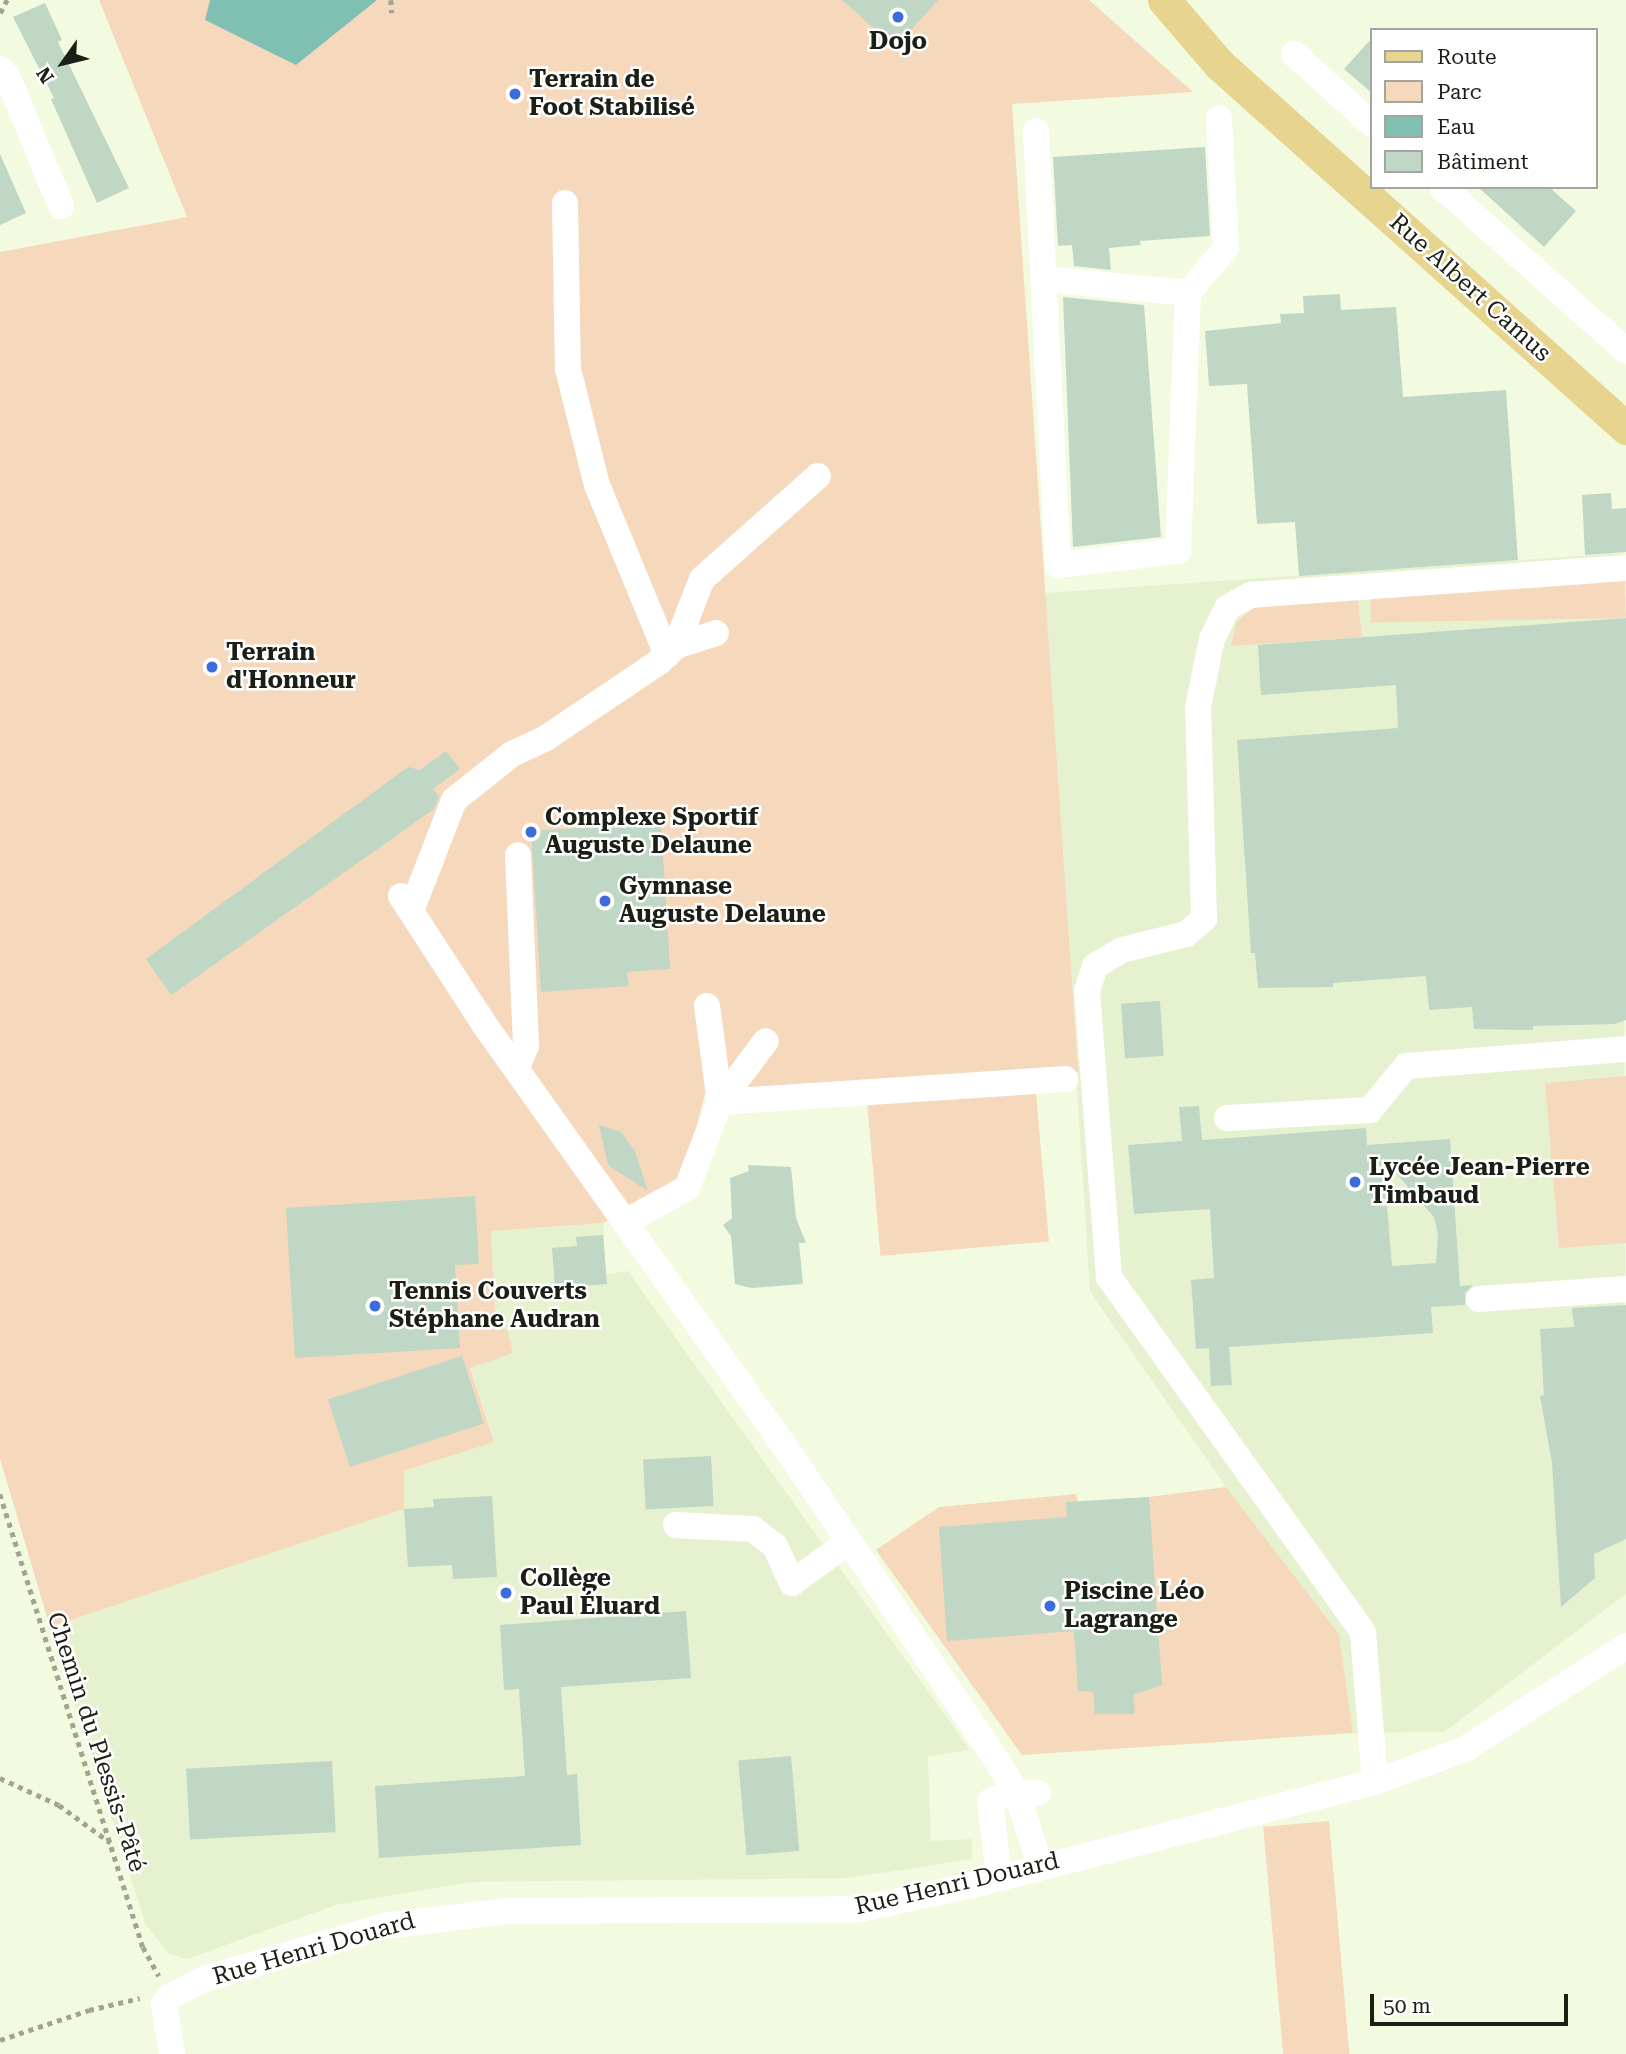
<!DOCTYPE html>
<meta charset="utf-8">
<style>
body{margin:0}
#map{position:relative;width:1626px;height:2054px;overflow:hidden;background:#f2fbe0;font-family:"Roboto Serif",serif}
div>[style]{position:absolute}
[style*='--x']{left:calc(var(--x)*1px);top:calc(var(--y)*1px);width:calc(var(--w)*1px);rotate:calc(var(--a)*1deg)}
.built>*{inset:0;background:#e6f2cf}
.green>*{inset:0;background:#f6d8bc;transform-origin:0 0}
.water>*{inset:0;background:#7fc0b2}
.building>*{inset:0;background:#bfd7c4;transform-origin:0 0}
.path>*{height:4.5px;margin-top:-2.25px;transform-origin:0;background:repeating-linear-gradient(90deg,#9fa591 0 5px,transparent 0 10px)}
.minor>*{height:26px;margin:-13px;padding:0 13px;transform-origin:13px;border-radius:13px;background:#fff}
.major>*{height:33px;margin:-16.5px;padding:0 16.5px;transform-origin:16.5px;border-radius:16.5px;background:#e6d48f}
.dots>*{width:19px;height:19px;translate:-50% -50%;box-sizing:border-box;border:4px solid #fff;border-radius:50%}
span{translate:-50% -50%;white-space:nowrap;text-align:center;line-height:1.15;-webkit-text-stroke:5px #fff;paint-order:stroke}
.poi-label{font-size:24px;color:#1c1f15;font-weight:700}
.left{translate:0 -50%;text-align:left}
.street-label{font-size:24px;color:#1c1f15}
.legend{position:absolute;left:1370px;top:28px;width:228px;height:161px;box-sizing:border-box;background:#fff;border:2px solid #a4a5a1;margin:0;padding:9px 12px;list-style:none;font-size:21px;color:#1c1f15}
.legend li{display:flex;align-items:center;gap:14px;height:35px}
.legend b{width:35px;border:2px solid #a4a5a1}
.north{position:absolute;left:28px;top:28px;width:70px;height:70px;-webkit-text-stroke:5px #fff;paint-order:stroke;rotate:236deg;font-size:19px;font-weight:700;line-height:28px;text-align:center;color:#1c1f15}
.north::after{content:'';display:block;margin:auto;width:24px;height:32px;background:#1c1f15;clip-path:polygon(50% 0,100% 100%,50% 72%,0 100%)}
.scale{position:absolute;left:1370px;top:1994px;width:198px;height:32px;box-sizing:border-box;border:4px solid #1c1f15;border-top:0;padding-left:9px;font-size:21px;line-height:24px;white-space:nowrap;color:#1c1f15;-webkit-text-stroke:5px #fff;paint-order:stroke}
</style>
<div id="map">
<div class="built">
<div style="clip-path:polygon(1623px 553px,1626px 1594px,1444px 1732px,1353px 1733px,1339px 1634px,1226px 1487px,1090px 1292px,1045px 593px)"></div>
<div style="clip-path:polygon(603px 1223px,606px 1274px,628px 1271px,970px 1750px,928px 1757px,931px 1841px,972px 1839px,972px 1859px,849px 1878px,472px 1882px,336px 1905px,187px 1959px,169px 1954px,146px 1925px,50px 1627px,404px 1509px,404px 1471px,494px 1441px,470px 1367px,496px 1332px,490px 1231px)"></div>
</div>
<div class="green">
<div style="clip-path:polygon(99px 0,1089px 0,1193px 92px,1012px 104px,1078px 1072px,705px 1093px,685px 1173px,645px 1204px,603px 1223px,491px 1231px,496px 1331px,507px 1328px,513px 1353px,470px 1368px,494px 1442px,404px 1471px,404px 1509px,50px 1627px,0 1459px,0 252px,187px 217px)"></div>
<div style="left:1625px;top:574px;width:44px;height:255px;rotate:89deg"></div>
<div style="clip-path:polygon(1357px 593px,1362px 637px,1231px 646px,1236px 623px,1261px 600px)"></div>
<div style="clip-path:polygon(1626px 1076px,1626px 1243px,1559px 1248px,1545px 1083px)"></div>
<div style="left:1035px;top:1082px;width:160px;height:169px;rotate:85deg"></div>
<div style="clip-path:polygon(1226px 1487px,1339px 1634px,1353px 1733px,1022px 1755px,876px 1550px,939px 1507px,1076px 1494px,1078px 1502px,1149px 1497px)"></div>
<div style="left:1329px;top:1821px;width:234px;height:66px;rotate:85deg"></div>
</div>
<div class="water">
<div style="clip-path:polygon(210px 0,377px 0,296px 65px,205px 20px)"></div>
</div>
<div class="building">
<div style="clip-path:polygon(842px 0,938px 0,900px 42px,891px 34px,886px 39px)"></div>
<div style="clip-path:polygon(45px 3px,62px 40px,58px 42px,129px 188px,97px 203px,51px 99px,54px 98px,13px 17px)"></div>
<div style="clip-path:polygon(1372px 38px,1372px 93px,1344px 69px)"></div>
<div style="clip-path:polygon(1205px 147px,1210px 236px,1140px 241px,1141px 245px,1109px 248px,1111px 270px,1074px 266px,1072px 245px,1058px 246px,1053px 157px)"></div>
<div style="clip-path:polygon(0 154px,26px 213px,0 225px)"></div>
<div style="clip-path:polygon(1478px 187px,1549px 187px,1576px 211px,1544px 247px)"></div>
<div style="clip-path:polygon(1340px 294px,1341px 310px,1396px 307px,1403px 397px,1506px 390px,1518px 560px,1299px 576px,1295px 522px,1257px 524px,1247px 384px,1209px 386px,1205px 331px,1281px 323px,1280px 314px,1304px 313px,1303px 296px)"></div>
<div style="clip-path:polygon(1063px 297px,1144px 305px,1161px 537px,1073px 547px)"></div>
<div style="clip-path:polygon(1611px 493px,1612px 509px,1626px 508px,1626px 552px,1585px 555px,1582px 495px)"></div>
<div style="clip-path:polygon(1626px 618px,1626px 1020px,1615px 1024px,1533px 1026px,1533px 1030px,1474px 1029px,1472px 1007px,1429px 1010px,1426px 976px,1333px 983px,1333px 987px,1258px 988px,1255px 953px,1251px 953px,1237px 740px,1398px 728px,1396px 685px,1261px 695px,1258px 645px)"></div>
<div style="clip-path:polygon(446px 751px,460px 769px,433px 789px,439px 796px,434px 809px,171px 995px,146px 959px,408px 767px,420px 770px)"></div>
<div style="clip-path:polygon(661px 823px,670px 969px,627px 972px,629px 986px,541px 992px,531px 831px)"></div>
<div style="left:1160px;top:1001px;width:55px;height:39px;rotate:86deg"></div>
<div style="clip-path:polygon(evenodd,1199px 1106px,1202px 1140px,1366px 1128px,1367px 1145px,1450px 1139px,1460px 1286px,1473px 1285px,1465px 1293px,1465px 1305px,1431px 1307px,1433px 1333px,1229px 1347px,1232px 1385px,1211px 1386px,1209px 1348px,1196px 1349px,1191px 1280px,1214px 1278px,1210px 1209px,1134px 1214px,1128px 1145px,1182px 1141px,1179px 1107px,1199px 1106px,1383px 1158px,1434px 1217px,1438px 1234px,1436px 1263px,1392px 1266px,1383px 1158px)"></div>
<div style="clip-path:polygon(599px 1125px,621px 1132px,635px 1151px,648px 1191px,608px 1165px)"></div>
<div style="clip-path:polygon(748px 1165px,791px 1167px,796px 1218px,806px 1243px,799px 1243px,803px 1284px,752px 1288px,735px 1284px,731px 1236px,723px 1225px,732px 1218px,730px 1178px,749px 1171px)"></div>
<div style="clip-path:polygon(475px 1196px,479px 1264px,455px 1265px,460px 1348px,295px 1358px,286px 1208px)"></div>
<div style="clip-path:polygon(603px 1235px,607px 1284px,555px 1288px,552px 1248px,577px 1246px,576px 1237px)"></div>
<div style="clip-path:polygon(1626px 1305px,1626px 1539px,1594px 1554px,1595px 1578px,1561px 1607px,1552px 1463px,1540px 1396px,1544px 1395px,1540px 1329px,1574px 1327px,1572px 1308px)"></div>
<div style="left:462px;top:1356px;width:71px;height:141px;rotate:72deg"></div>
<div style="left:711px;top:1456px;width:50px;height:68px;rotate:87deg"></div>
<div style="clip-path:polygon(492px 1496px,497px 1577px,453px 1579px,452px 1565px,408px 1567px,404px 1509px,434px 1507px,433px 1499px)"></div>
<div style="clip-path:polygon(1149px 1497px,1162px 1685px,1133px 1695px,1135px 1714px,1095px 1714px,1093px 1692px,1078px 1691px,1074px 1631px,947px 1641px,939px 1527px,1067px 1517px,1066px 1502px)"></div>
<div style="clip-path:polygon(686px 1611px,691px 1678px,561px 1687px,567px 1775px,577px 1774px,581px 1845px,379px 1858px,375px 1786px,525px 1776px,519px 1689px,504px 1690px,500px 1625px)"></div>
<div style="left:791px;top:1756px;width:95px;height:53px;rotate:85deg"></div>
<div style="left:332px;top:1761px;width:71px;height:146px;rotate:87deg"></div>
</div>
<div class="path">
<div style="--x:391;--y:0;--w:13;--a:86"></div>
<div style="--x:0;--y:13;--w:15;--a:-62"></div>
<div style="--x:0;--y:1494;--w:475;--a:72.5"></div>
<div style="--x:143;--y:1947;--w:33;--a:61"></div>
<div style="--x:0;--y:1778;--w:65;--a:24.6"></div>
<div style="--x:59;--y:1805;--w:64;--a:36.2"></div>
<div style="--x:0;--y:2040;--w:94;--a:-18.6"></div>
<div style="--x:89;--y:2010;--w:52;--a:-13.2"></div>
</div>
<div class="minor">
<div style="--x:1294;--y:54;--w:105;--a:41.9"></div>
<div style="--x:0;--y:69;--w:10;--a:45"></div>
<div style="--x:7;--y:76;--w:141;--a:67.4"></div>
<div style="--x:1036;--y:131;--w:435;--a:87.1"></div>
<div style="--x:1058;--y:565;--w:121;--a:-6.7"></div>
<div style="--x:1178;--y:551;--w:258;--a:-87.8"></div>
<div style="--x:1188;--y:293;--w:59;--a:-49.8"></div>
<div style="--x:1226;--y:248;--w:130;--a:-93.1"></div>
<div style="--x:1442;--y:187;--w:246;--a:41.7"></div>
<div style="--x:565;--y:203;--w:166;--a:89"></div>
<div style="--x:568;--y:369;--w:120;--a:76"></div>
<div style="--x:597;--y:485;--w:184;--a:67.6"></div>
<div style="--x:1043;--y:279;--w:146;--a:5.5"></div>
<div style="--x:676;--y:646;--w:42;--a:-18"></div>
<div style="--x:401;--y:896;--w:153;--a:57"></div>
<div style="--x:484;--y:1024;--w:528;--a:54.56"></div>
<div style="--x:790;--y:1454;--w:361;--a:56"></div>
<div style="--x:992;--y:1753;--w:47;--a:58"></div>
<div style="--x:1017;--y:1793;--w:77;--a:72.5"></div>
<div style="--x:411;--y:911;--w:119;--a:-68.8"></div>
<div style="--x:454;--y:800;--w:74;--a:-38.4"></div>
<div style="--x:512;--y:754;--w:38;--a:-25"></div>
<div style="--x:546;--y:738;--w:136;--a:-33.9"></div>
<div style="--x:659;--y:662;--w:23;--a:-43"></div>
<div style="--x:676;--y:646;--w:72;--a:-68.8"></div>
<div style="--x:702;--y:579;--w:155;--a:-41.6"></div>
<div style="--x:707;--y:1006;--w:97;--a:82.3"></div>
<div style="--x:720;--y:1102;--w:346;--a:-3.8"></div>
<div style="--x:517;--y:1068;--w:24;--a:-68"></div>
<div style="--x:526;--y:1046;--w:191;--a:-92.4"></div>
<div style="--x:1227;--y:1118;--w:143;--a:-3.2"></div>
<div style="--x:1370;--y:1110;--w:57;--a:-50.7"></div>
<div style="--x:1406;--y:1066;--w:221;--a:-4.4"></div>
<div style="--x:625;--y:1222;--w:71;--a:-28.7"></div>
<div style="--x:687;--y:1188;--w:92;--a:-69"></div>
<div style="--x:720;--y:1102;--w:76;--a:-53"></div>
<div style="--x:1479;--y:1299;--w:147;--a:-3.9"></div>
<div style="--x:676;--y:1525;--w:77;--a:3"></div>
<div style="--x:753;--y:1529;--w:28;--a:38"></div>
<div style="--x:775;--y:1546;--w:41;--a:65.3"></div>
<div style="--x:792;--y:1583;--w:69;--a:-36.2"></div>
<div style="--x:1375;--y:1782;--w:150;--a:-94.6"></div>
<div style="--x:1363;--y:1632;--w:437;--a:-125.6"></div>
<div style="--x:1109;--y:1277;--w:287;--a:-94.4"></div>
<div style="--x:1087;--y:991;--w:26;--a:-72"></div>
<div style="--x:1095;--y:966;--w:31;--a:-31"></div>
<div style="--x:1122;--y:950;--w:66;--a:-14"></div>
<div style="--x:1186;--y:934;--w:23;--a:-40"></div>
<div style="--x:1204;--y:919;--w:212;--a:-91.6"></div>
<div style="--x:1198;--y:707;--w:69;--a:-78.4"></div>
<div style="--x:1212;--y:639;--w:34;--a:-64"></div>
<div style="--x:1227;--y:608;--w:26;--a:-29"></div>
<div style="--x:1250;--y:595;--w:377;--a:-4.1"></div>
<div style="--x:999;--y:1877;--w:76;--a:-96.8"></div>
<div style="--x:990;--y:1802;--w:17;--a:-28"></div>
<div style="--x:1005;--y:1794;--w:33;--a:-2"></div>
<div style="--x:172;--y:2054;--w:51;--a:-99.1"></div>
<div style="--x:164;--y:2004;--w:11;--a:-49"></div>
<div style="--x:171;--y:1996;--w:38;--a:-27"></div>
<div style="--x:205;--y:1979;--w:187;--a:-16.5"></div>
<div style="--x:384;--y:1926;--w:125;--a:-6.9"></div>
<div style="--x:508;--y:1911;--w:353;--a:-0.3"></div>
<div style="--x:861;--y:1909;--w:115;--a:-12.1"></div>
<div style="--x:973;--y:1885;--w:415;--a:-14.4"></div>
<div style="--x:1375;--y:1782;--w:96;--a:-20.1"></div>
<div style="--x:1465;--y:1749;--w:191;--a:-32.6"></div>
</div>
<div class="major">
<div style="--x:1164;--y:0;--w:86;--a:49.3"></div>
<div style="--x:1220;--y:65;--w:545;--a:41.8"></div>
</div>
<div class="dots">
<div style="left:898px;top:17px;background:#3c6bdc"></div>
<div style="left:515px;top:94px;background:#3c6bdc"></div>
<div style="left:212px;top:667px;background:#3c6bdc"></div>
<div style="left:531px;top:832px;background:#3c6bdc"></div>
<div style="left:605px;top:901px;background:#3c6bdc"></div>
<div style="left:1355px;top:1182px;background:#3c6bdc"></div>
<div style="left:375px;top:1306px;background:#3c6bdc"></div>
<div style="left:506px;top:1593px;background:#3c6bdc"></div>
<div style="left:1050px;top:1606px;background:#3c6bdc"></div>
</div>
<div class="poi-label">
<span style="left:898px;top:42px">Dojo</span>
<span class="left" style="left:529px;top:94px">Terrain de<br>Foot Stabilisé</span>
<span class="left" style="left:226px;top:667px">Terrain<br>d'Honneur</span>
<span class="left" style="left:545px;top:832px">Complexe Sportif<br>Auguste Delaune</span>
<span class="left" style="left:619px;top:901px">Gymnase<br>Auguste Delaune</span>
<span class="left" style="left:1369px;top:1182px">Lycée Jean-Pierre<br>Timbaud</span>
<span class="left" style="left:389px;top:1306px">Tennis Couverts<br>Stéphane Audran</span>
<span class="left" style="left:520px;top:1593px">Collège<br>Paul Éluard</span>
<span class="left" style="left:1064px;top:1606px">Piscine Léo<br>Lagrange</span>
</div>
<div class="street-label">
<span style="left:1470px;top:288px;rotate:42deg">Rue Albert Camus</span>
<span style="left:96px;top:1742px;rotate:72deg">Chemin du Plessis-Pâté</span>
<span style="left:957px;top:1884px;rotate:-13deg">Rue Henri Douard</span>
<span style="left:314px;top:1949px;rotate:-16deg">Rue Henri Douard</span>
</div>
<ul class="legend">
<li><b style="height:9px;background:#e6d48f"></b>Route</li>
<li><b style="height:19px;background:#f6d8bc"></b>Parc</li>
<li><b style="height:19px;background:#7fc0b2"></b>Eau</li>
<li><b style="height:19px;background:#bfd7c4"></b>Bâtiment</li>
</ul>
<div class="north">N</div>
<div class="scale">50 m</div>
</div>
